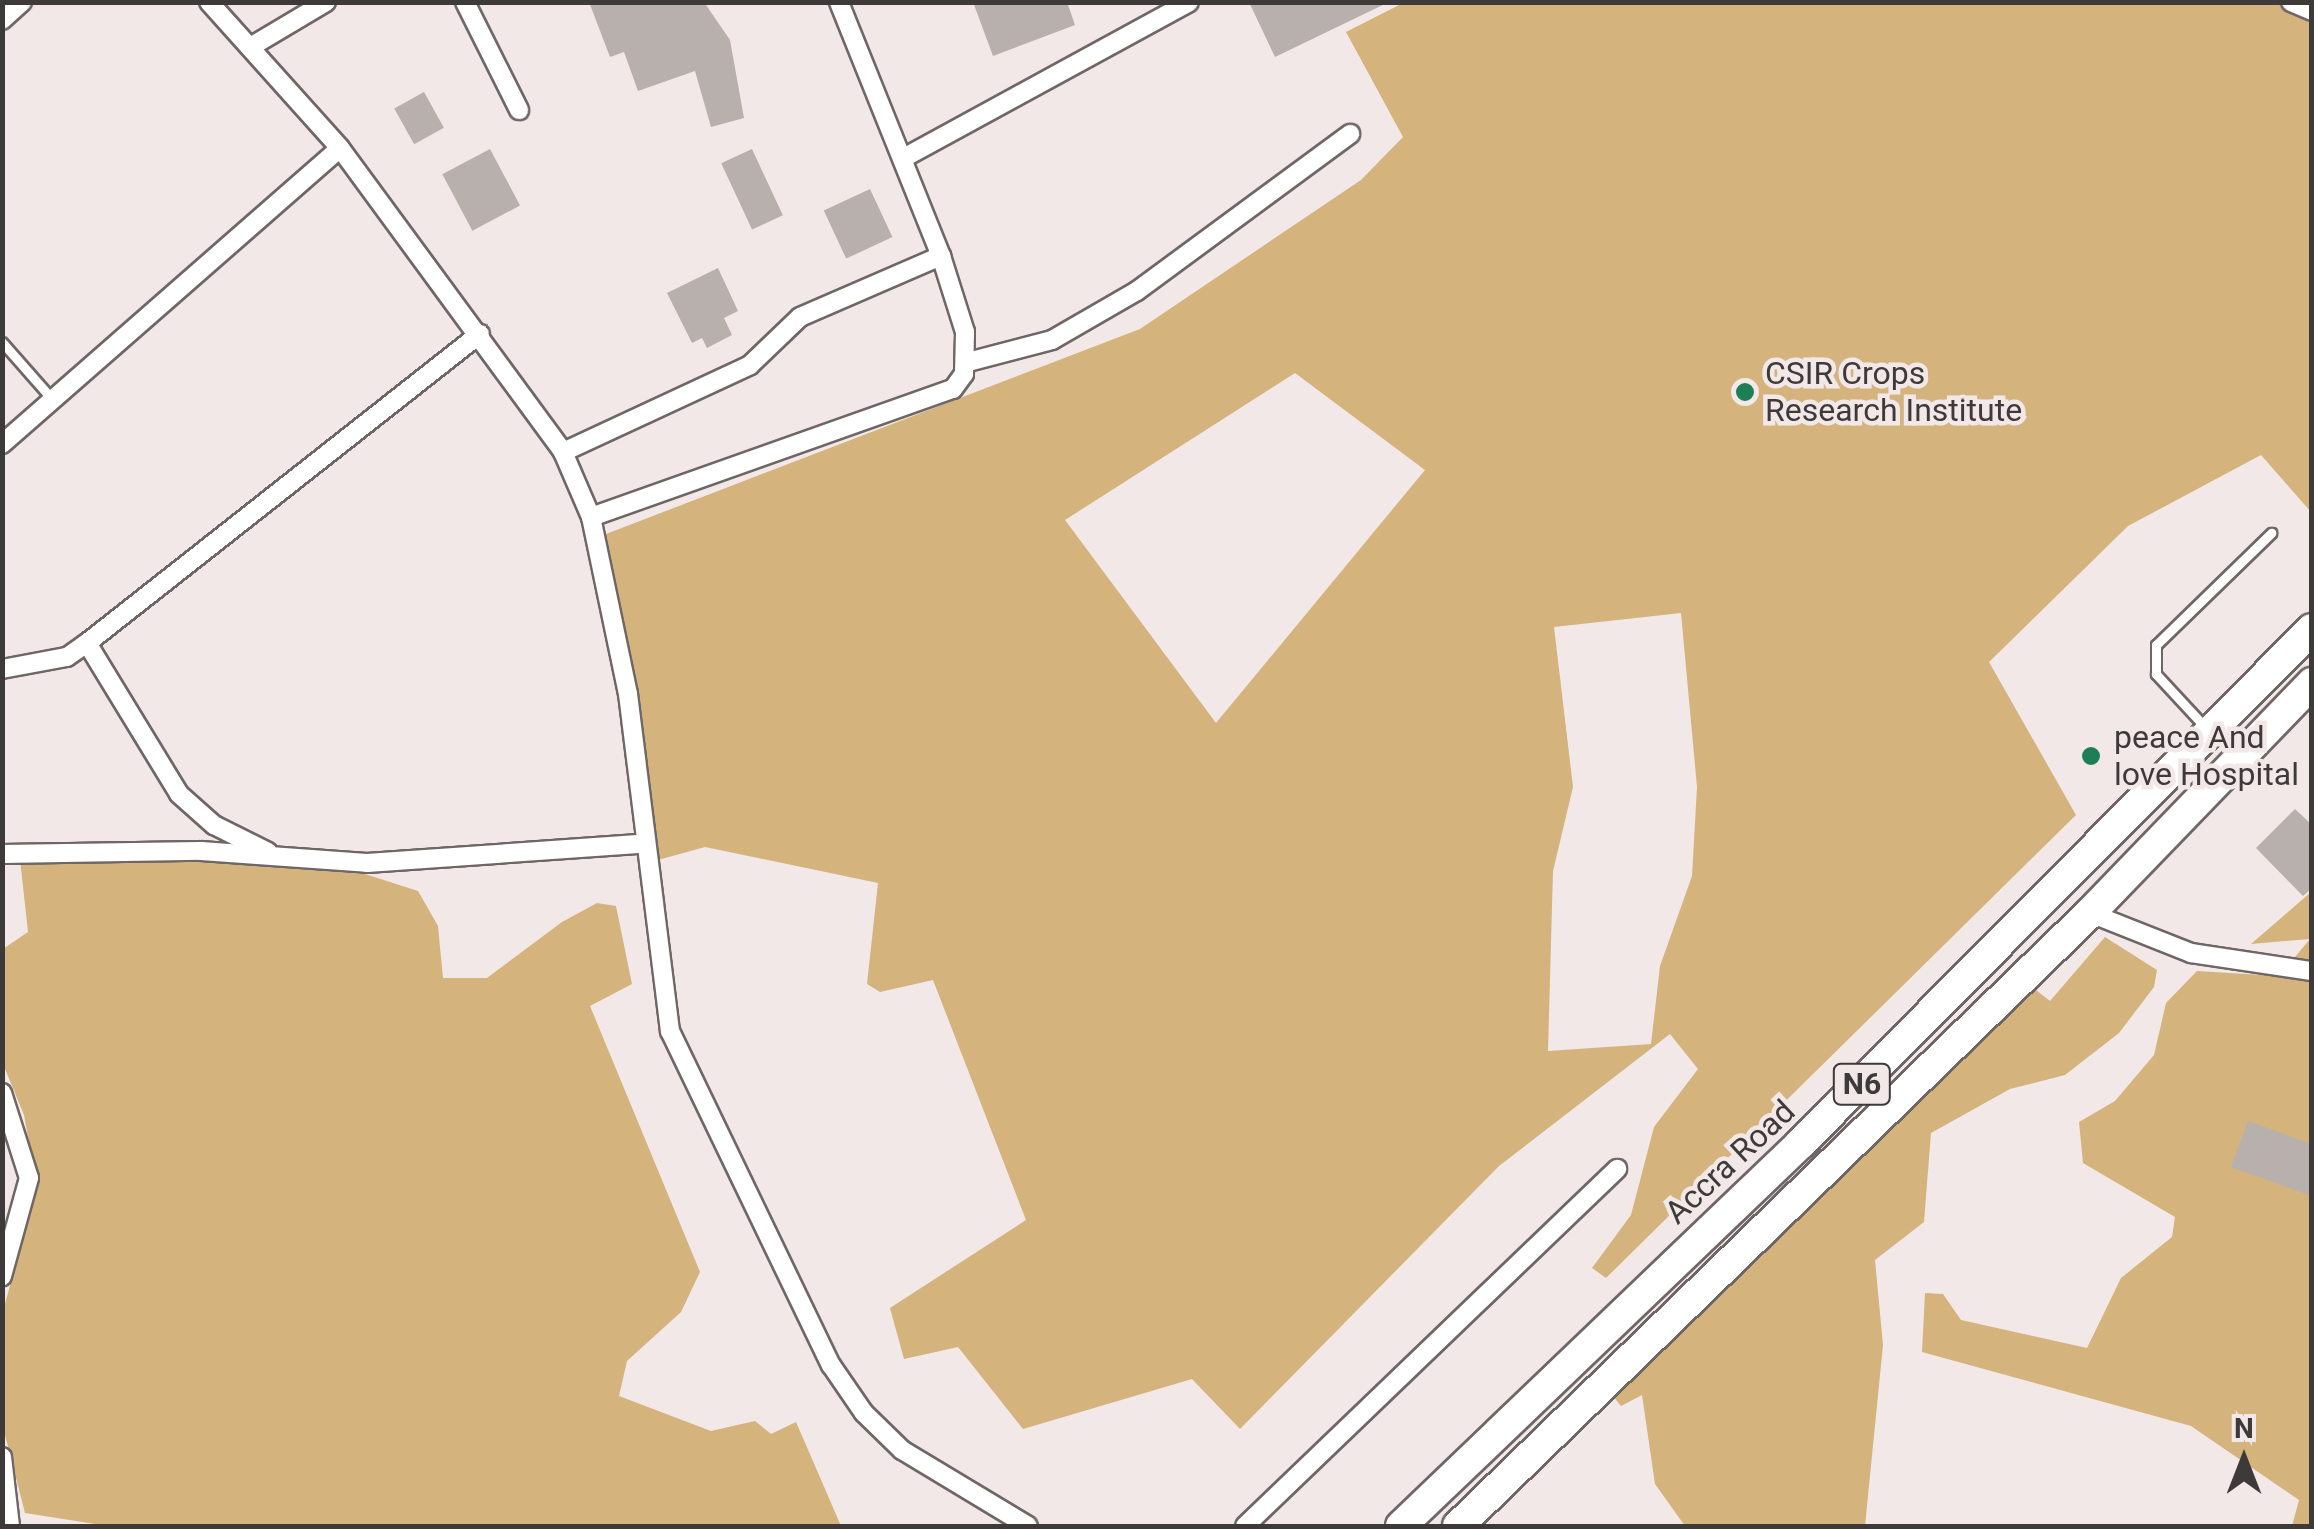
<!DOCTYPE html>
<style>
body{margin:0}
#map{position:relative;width:2314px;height:1529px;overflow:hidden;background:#f2e8e7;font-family:Roboto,sans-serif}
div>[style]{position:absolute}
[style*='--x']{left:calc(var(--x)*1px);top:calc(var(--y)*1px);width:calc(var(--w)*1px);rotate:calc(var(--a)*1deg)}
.green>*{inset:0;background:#d4b37d}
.building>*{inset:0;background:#b8b0ac;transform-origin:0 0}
.roads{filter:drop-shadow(2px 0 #6f6766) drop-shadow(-2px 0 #6f6766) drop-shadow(0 2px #6f6766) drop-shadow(0 -2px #6f6766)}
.service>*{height:9px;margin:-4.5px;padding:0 4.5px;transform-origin:4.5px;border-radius:4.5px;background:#fff}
.minor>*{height:18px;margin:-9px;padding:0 9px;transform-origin:9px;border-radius:9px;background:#fff}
.trunk>*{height:30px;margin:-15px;padding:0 15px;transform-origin:15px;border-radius:15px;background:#fff}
.dots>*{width:28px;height:28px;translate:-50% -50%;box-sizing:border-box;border:5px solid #f2e8e7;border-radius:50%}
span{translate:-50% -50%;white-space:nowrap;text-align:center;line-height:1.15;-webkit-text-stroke:9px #f2e8e7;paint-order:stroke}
.shield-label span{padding:2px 8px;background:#f2e8e7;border:2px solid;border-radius:8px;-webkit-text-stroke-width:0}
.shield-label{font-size:30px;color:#3e3a39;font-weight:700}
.poi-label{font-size:32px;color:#3e3a39}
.left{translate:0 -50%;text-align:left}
.street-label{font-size:32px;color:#3e3a39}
.frame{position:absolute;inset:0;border:5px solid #3e3a39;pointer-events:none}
.north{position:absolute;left:2194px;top:1409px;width:100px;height:100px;-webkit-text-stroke:8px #f2e8e7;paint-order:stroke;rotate:0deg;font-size:28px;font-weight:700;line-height:40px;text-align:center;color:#3e3a39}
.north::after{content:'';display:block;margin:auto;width:35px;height:45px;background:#3e3a39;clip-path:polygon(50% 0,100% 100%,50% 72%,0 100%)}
</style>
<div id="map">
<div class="green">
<div style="clip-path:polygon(evenodd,1403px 3px,2311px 3px,2311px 512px,2261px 455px,2128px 526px,1989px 662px,2076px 815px,1606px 1278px,1592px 1268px,1631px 1215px,1654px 1127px,1698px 1069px,1670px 1034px,1499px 1166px,1240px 1429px,1192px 1379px,1023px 1429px,958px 1347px,904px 1359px,890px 1308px,1026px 1220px,933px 980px,880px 992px,867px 984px,878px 883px,705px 847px,658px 860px,606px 534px,1140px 329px,1361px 180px,1403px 137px,1346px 32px,1403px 3px,1295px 373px,1425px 470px,1216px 723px,1065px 520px,1295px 373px,1403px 3px,1681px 613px,1697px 787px,1692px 876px,1660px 966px,1651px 1044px,1548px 1051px,1553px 871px,1573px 787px,1554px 627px,1681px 613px)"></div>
<div style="clip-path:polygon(20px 859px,176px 859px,365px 874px,418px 891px,438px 926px,443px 978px,487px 978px,562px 922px,597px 903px,616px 906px,632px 984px,590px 1006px,700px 1272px,681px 1312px,627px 1361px,619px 1396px,711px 1431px,755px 1421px,771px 1434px,796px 1422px,841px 1526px,108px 1526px,25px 1513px,3px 1427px,2px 1315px,37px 1186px,24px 1115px,3px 1064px,3px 949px,28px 932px)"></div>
<div style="clip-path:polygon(2311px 892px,2311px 1526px,2292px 1526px,2299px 1500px,2191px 1426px,1922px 1352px,1925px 1293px,1943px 1294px,1961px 1320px,2087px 1348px,2121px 1278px,2172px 1237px,2175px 1217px,2083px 1163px,2079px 1122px,2115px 1101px,2154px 1055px,2166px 1003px,2197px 971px,2279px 976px,2310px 939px,2251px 944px)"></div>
<div style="clip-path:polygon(2105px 937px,2157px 970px,2154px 987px,2119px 1033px,2065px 1075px,2010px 1089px,1931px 1133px,1924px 1222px,1875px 1260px,1883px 1345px,1865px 1526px,1685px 1526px,1655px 1484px,1642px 1395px,1621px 1406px,1608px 1390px,2028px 984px,2050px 1001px)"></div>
</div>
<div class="building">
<div style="clip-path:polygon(589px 2px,704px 2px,730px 40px,744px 118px,711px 127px,695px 71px,638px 91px,624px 52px,610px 57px)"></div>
<div style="clip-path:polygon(973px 2px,1067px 2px,1075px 25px,993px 56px)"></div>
<div style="clip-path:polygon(1249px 2px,1389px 2px,1275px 57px)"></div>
<div style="left:424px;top:92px;width:41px;height:34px;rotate:61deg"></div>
<div style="left:490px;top:149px;width:64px;height:54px;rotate:62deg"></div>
<div style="left:752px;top:149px;width:73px;height:34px;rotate:65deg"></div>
<div style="left:870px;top:189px;width:53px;height:51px;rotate:65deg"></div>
<div style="clip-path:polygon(718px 268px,738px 311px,724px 318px,732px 335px,707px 348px,702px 338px,692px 343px,667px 293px)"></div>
<div style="clip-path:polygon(2295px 809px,2312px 825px,2312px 888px,2303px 896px,2256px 848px)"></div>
<div style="clip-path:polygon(2248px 1121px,2312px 1144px,2312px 1196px,2231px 1167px)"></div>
</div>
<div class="roads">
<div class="service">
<div style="--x:2;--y:342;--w:76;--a:48.7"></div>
<div style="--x:2206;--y:728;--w:74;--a:-132.8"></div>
<div style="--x:2156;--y:674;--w:29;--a:-90"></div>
<div style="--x:2156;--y:645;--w:161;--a:-44.2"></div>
</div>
<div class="minor">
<div style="--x:209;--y:2;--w:196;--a:48.1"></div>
<div style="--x:340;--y:148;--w:377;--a:53.7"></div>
<div style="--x:563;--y:452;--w:71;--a:66.7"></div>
<div style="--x:591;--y:517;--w:181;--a:78.2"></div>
<div style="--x:628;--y:694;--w:340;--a:82.9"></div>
<div style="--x:670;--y:1031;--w:371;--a:64.3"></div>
<div style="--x:831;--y:1365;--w:58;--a:55.5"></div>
<div style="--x:864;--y:1413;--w:53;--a:44.2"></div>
<div style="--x:902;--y:1450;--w:147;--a:31.1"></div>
<div style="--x:465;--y:2;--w:121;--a:63.4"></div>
<div style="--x:2291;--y:2;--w:23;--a:23"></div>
<div style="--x:2;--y:20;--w:27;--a:-42"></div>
<div style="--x:252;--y:46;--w:86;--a:-30.7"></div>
<div style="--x:907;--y:156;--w:321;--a:-28.6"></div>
<div style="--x:968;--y:362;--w:87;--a:-14.7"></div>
<div style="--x:1052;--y:340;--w:98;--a:-30"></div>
<div style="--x:1137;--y:291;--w:265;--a:-36.4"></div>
<div style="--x:2;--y:444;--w:449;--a:-41.2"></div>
<div style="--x:563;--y:452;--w:206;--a:-24.9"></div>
<div style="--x:750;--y:365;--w:69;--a:-43.8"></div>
<div style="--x:800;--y:317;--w:154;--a:-23.4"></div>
<div style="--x:591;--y:517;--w:384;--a:-19.5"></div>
<div style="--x:953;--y:389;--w:19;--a:-54"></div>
<div style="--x:964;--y:374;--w:42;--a:-88.6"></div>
<div style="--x:965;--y:332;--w:80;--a:-107.5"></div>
<div style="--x:941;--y:256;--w:274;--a:-111.9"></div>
<div style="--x:87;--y:643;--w:177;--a:58.6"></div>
<div style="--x:179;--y:794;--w:47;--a:41.5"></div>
<div style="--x:214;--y:825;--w:60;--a:26.6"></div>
<div style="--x:2;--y:669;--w:66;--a:-10.5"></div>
<div style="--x:67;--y:657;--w:24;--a:-35"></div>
<div style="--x:87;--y:643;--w:500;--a:-38.2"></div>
<div style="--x:2;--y:854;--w:199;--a:-0.9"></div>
<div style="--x:201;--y:851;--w:166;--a:4.1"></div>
<div style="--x:367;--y:863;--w:275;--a:-4"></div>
<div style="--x:2090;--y:913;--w:109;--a:21.6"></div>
<div style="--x:2191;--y:953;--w:122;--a:8.5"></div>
<div style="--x:2;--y:1093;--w:89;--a:72.4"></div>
<div style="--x:29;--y:1178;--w:102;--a:105.4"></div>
<div style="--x:2;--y:1457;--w:69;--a:83.4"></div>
<div style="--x:1245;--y:1526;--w:516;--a:-43.82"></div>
</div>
<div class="trunk">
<div style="--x:1401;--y:1526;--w:552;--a:-43.75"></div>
<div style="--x:1800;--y:1144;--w:726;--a:-45.17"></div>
<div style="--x:1458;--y:1526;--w:880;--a:-44.13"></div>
<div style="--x:2090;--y:913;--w:320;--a:-46"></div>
</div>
</div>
<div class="dots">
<div style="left:1745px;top:392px;background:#1e7f57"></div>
<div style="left:2091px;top:756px;background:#1e7f57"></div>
</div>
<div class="shield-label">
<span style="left:1862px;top:1084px">N6</span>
</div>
<div class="poi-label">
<span class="left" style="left:1765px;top:392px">CSIR Crops<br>Research Institute</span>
<span class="left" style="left:2114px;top:756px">peace And<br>love Hospital</span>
</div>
<div class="street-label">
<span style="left:1730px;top:1162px;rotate:-43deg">Accra Road</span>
</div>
<div class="frame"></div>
<div class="north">N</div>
</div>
